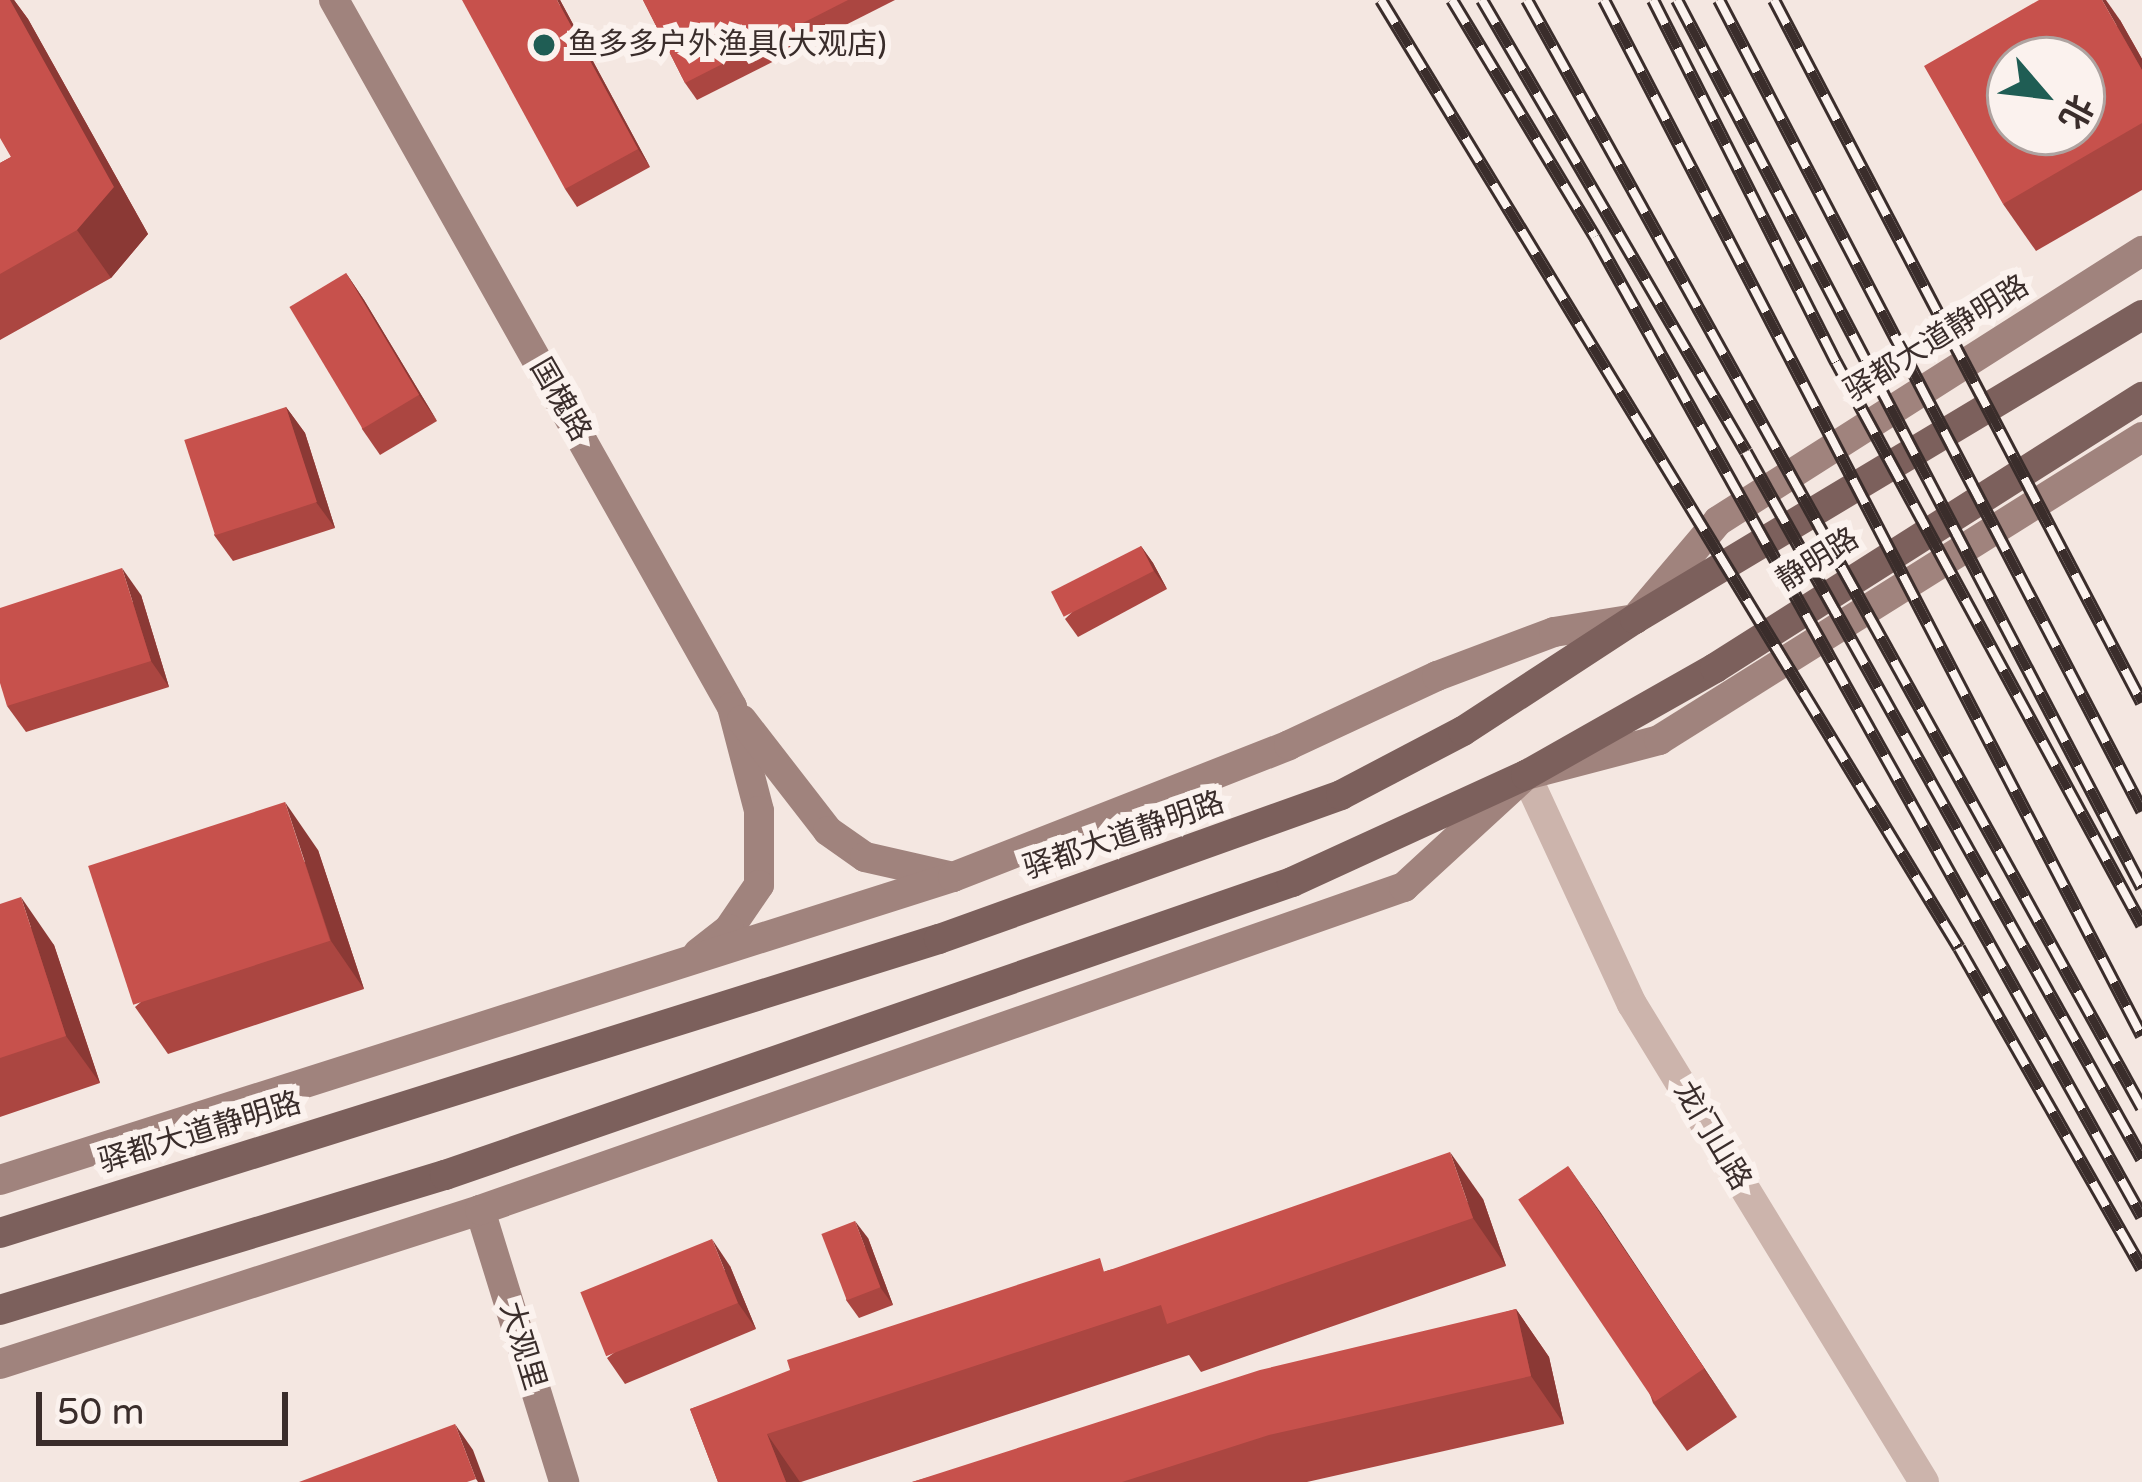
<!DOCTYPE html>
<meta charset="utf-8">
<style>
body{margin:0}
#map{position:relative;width:2142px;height:1482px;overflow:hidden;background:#f4e7e1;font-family:"Varela Round","Noto Sans SC",sans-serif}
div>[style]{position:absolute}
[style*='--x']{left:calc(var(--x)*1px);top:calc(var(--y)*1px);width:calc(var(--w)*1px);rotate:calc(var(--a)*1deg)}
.street>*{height:30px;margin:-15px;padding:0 15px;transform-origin:15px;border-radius:15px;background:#ccb4ac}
.secondary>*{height:30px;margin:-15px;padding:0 15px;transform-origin:15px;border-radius:15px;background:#a0837d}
.primary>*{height:30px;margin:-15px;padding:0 15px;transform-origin:15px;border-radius:15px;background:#7c605c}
.rail>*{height:14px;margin-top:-7px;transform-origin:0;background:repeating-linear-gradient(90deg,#fbf2ee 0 27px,#3a2d2b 0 54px);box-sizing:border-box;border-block:3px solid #3a2d2b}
.wall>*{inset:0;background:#ab4641}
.shaded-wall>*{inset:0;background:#8b3935}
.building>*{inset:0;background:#c7514c;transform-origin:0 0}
.dots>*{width:33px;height:33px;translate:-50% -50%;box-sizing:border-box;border:6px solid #fbf2ee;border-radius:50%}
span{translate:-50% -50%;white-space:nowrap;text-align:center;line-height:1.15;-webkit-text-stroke:12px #fbf2ee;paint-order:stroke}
.poi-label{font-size:30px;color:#3a2d2b}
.left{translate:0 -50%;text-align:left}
.street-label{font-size:30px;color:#3a2d2b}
.north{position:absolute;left:1986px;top:36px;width:120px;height:120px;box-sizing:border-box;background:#fbf2ee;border:3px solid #aea3a0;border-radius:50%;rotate:118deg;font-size:33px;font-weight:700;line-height:48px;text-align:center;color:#3a2d2b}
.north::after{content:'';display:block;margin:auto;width:42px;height:54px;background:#1f5d54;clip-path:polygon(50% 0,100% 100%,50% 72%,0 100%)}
.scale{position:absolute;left:36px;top:1392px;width:252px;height:54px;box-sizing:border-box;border:6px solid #3a2d2b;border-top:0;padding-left:15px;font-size:36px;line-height:42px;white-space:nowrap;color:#3a2d2b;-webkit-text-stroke:9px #fbf2ee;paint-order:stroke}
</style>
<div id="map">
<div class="street">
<div style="--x:1526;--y:775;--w:252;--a:65.2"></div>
<div style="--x:1632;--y:1004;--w:560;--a:58.58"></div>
</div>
<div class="secondary">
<div style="--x:334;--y:0;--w:811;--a:60.62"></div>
<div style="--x:732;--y:707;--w:107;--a:75.4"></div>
<div style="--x:759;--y:811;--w:74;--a:90"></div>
<div style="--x:759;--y:885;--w:53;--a:124.3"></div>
<div style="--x:729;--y:929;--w:39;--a:142"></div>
<div style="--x:742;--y:720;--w:140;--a:52.2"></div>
<div style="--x:828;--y:831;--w:45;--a:35.1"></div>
<div style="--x:865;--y:857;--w:90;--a:12.8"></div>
<div style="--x:0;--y:1180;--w:1000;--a:-17.64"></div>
<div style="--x:953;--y:877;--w:361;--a:-21.4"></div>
<div style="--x:1289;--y:745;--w:163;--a:-25"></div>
<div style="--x:1437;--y:676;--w:125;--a:-20.6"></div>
<div style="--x:1554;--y:632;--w:82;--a:-9.1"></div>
<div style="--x:1635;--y:619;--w:128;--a:-49.7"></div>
<div style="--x:1718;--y:521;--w:503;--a:-32.49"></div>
<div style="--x:480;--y:1210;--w:285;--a:72.8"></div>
<div style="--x:0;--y:1364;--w:504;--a:-17.79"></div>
<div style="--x:480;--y:1210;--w:979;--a:-19.27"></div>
<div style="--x:1404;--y:887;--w:166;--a:-42.6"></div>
<div style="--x:1526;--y:775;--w:138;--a:-14.7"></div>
<div style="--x:1659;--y:740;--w:570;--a:-32.1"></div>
</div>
<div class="primary">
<div style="--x:0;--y:1233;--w:984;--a:-17.39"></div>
<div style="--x:939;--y:939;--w:427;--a:-19.7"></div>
<div style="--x:1341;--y:795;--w:138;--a:-27.7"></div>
<div style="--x:1463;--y:731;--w:205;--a:-33.1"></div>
<div style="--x:1635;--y:619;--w:591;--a:-30.95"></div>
<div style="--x:0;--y:1310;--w:465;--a:-16.9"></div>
<div style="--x:445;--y:1175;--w:896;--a:-19.08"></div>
<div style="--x:1292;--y:882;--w:257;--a:-24.6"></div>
<div style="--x:1526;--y:775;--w:217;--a:-29.5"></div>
<div style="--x:1715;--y:668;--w:506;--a:-32.4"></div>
</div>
<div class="rail">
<div style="--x:1381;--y:0;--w:1110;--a:58.63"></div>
<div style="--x:1959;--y:948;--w:369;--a:60.3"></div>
<div style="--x:1452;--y:0;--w:277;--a:58.9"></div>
<div style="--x:1595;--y:237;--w:1122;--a:60.83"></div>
<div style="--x:1482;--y:0;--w:523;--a:59.71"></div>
<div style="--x:1746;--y:452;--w:810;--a:60.75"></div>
<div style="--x:1527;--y:0;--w:1267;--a:60.97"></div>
<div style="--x:1604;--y:0;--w:1167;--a:62.56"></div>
<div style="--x:1653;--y:0;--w:406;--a:63.2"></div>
<div style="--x:1836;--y:362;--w:641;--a:61.48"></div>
<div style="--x:1677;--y:0;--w:1002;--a:62.36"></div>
<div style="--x:1719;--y:0;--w:915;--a:62.45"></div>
<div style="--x:1774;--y:0;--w:793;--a:62.37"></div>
</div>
<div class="wall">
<div style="clip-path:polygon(0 0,14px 0,28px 19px,148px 234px,111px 278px,0 340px,0 163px,11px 157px)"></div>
<div style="clip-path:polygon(560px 0,650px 167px,577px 207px,565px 189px)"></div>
<div style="clip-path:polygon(643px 0,895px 0,697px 100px,685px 83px)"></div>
<div style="clip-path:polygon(2120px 20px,2142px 59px,2142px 190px,2036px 251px,2003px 204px)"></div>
<div style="clip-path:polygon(346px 273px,364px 300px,437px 421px,380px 455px,362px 429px)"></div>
<div style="clip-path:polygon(286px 407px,305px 433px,335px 528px,233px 561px,214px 535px)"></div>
<div style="clip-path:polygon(1141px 546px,1153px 563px,1167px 589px,1078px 637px,1065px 619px)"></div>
<div style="clip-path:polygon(141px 595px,169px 687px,26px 732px,7px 706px)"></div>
<div style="clip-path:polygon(318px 850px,364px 989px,168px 1054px,135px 1007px)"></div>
<div style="clip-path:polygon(0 904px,54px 945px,100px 1083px,0 1117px)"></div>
<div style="clip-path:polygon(1568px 1166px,1737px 1417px,1687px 1451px,1653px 1403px)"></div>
<div style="clip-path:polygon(1483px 1199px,1506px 1266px,1201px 1372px,1189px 1355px,801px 1482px,718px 1482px,690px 1409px,1109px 1270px)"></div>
<div style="clip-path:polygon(868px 1238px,893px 1305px,859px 1318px,846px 1300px)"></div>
<div style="clip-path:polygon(730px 1266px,756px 1329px,625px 1384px,607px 1358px)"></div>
<div style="clip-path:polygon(1516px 1309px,1549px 1357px,1564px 1424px,1307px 1482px,912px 1482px)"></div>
</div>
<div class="shaded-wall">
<div style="clip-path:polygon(10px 0,14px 0,28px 19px,148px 234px,111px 278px,77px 230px)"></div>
<div style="clip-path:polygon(557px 0,560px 0,650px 167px,638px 149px)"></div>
<div style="clip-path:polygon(2102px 0,2106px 0,2120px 20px,2142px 59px,2142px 70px)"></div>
<div style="clip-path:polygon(346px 273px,364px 300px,437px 421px,419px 395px)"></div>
<div style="clip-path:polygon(286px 407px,305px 433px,335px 528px,316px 502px)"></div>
<div style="clip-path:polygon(1141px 546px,1153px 563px,1167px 589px,1154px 571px)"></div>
<div style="clip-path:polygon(122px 568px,141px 595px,169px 687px,151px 661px)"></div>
<div style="clip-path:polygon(285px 802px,318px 850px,364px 989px,331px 941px)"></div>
<div style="clip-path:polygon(21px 897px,54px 945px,100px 1083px,66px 1036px)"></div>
<div style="clip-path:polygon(1450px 1152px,1483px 1199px,1506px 1266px,1473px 1218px)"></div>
<div style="clip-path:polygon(1568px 1166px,1601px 1213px,1737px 1417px,1704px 1369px)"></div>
<div style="clip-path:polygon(855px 1221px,868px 1238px,893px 1305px,880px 1287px)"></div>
<div style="clip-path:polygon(712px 1239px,730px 1266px,756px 1329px,738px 1303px)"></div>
<div style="clip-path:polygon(1516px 1309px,1549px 1357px,1564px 1424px,1531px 1376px)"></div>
<div style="clip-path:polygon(455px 1424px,473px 1450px,485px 1482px,478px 1482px,476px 1479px)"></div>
<div style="clip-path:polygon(767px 1434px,800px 1482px,786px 1482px)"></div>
</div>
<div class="building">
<div style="clip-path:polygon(0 0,10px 0,114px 187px,77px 230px,0 274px,0 163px,11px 157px,0 138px)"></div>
<div style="clip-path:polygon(462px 0,557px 0,638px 149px,565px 189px)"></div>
<div style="clip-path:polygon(643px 0,848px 0,685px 83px)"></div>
<div style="clip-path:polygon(evenodd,2039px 0,2102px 0,2142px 70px,2142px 123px,2003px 204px,1924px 66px,2039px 0,2010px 60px,2082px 60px,2082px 132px,2010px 132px,2010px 60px)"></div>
<div style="left:346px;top:273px;width:142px;height:66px;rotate:59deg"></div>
<div style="left:286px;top:407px;width:100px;height:107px;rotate:72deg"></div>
<div style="left:1141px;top:546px;width:28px;height:101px;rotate:63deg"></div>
<div style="clip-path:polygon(122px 568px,151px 661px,7px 706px,0 683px,0 608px)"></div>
<div style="left:285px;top:802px;width:146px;height:207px;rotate:72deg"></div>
<div style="clip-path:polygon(21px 897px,66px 1036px,0 1058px,0 904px)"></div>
<div style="clip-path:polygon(1450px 1152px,1473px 1218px,1167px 1324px,1161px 1305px,767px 1434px,786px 1482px,718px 1482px,690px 1409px,790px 1370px,787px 1360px,1100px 1258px,1104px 1272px)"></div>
<div style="left:1568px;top:1166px;width:244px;height:60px;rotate:56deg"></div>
<div style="left:855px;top:1221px;width:71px;height:36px;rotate:69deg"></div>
<div style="left:712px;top:1239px;width:69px;height:142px;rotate:68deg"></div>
<div style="clip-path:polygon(1516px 1309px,1531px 1376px,1269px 1435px,1122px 1482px,912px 1482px,1260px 1370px)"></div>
<div style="clip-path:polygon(455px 1424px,476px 1479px,467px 1482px,299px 1482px)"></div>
</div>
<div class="dots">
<div style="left:544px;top:45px;background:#1f5d54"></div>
</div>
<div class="poi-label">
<span class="left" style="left:568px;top:45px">鱼多多户外渔具(大观店)</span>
</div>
<div class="street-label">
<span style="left:1937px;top:339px;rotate:-32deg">驿都大道静明路</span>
<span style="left:560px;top:400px;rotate:60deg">国槐路</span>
<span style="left:1818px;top:560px;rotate:-32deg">静明路</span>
<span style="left:1124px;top:836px;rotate:-19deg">驿都大道静明路</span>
<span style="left:200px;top:1133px;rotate:-17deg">驿都大道静明路</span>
<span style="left:1712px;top:1136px;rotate:59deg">龙门山路</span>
<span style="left:522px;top:1346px;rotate:73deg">大观里</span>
</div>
<div class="north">北</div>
<div class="scale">50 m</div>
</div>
